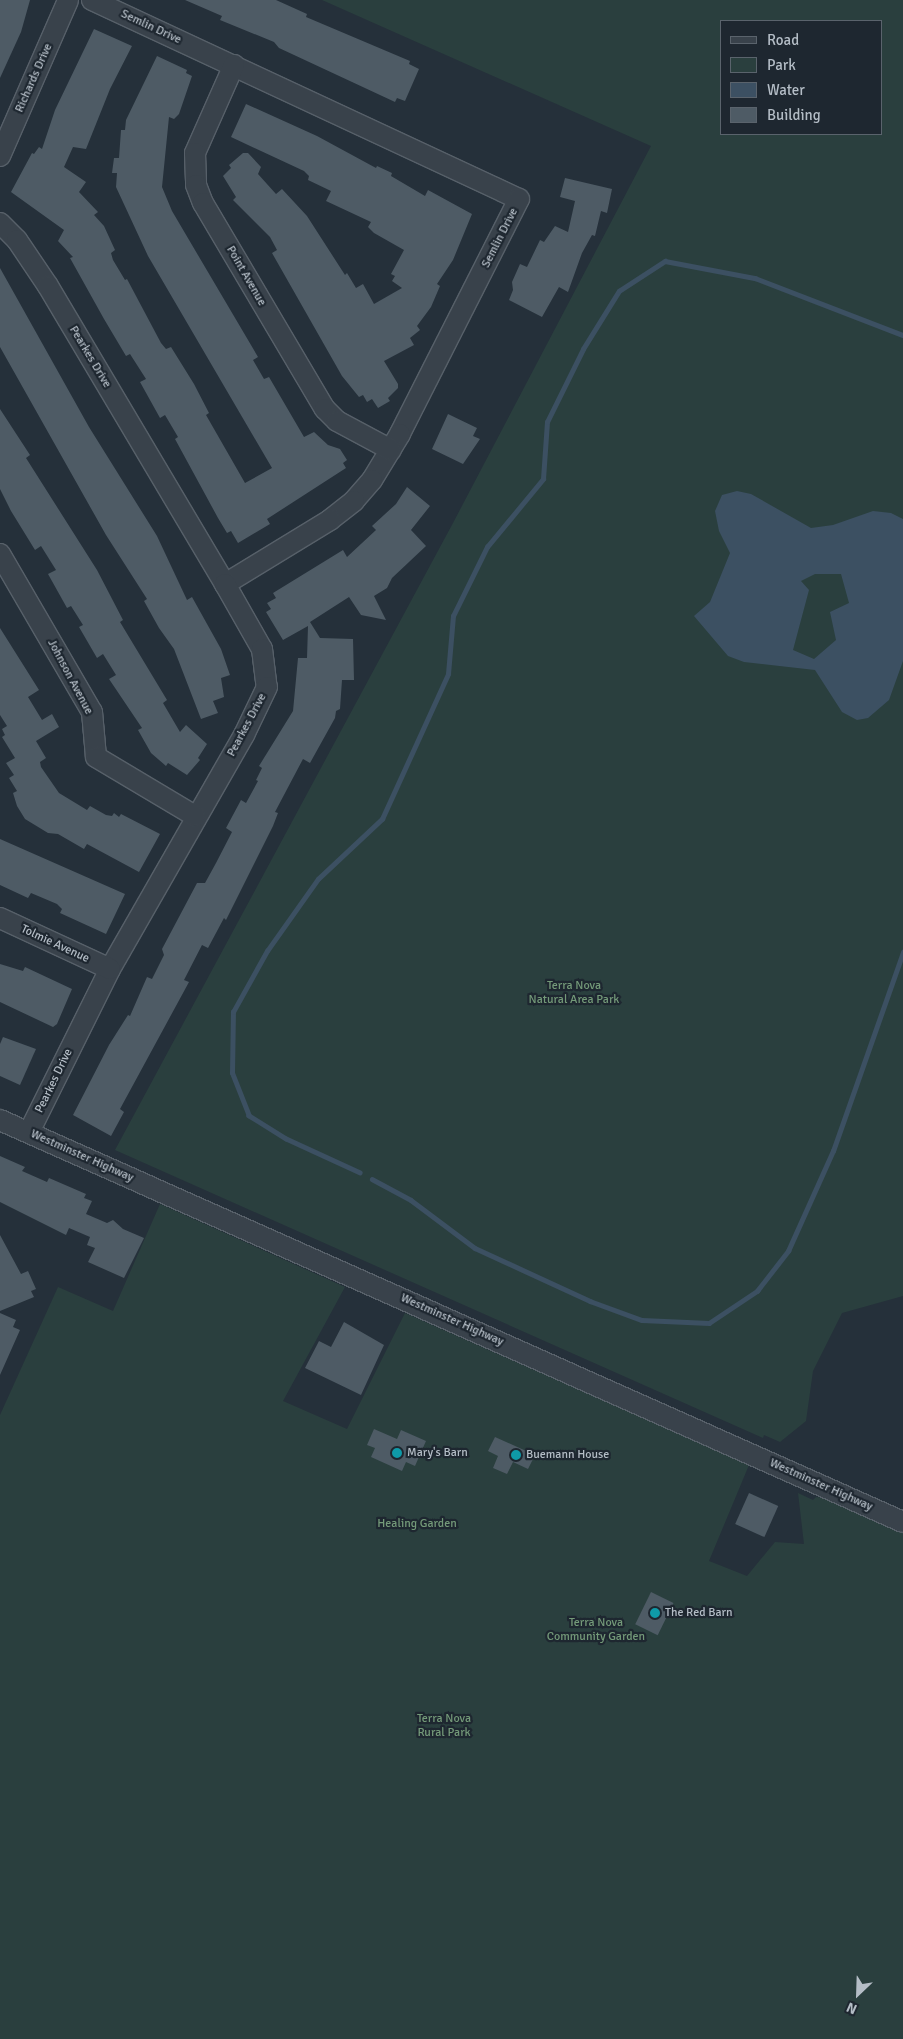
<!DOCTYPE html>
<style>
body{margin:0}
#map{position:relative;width:903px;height:2039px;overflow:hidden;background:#25303a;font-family:Signika,sans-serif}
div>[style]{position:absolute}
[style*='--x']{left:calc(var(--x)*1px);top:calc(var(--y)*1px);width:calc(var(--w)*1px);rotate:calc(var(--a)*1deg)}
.green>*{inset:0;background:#2a3f3e}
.water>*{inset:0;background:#3c5062}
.stream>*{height:4.5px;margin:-2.25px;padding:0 2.25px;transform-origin:2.25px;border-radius:2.25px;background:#3c5062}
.building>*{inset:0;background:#4e5b65;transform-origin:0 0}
.roads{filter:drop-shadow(1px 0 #576069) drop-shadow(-1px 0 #576069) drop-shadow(0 1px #576069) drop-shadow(0 -1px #576069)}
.minor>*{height:20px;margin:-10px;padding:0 10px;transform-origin:10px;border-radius:10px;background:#39424b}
.dots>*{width:14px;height:14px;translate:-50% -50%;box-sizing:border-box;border:2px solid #1e2730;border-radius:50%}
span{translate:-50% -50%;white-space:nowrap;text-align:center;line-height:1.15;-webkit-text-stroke:4.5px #1e2730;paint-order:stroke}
.street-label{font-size:12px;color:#b4bdc6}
.park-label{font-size:12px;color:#749a79}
.poi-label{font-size:12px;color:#b4bdc6}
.left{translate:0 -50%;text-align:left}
.legend{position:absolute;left:720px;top:20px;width:162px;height:115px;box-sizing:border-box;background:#1e2730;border:1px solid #5a636c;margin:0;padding:6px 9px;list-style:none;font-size:15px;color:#b4bdc6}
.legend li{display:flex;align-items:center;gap:10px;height:25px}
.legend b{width:25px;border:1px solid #5a636c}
.north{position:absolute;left:833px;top:1969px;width:50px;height:50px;-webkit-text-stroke:4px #1e2730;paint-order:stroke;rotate:204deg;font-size:14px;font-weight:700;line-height:20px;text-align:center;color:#b4bdc6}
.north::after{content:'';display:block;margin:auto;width:18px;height:22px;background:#b4bdc6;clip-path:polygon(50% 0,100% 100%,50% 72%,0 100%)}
</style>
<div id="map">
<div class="green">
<div style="clip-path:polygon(evenodd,322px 0,903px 0,903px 1296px,842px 1313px,813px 1371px,806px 1421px,780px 1442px,764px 1435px,763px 1438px,115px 1150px,453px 523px,651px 146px,322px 0,722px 21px,882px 21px,882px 134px,722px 134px,722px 21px)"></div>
<div style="clip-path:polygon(160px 1204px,345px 1287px,283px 1401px,347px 1429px,405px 1313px,749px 1465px,709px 1561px,747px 1576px,775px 1542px,804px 1544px,798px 1493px,813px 1500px,816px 1497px,827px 1498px,903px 1533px,903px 2039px,0 2039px,0 1415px,58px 1287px,113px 1311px)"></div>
</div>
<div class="water">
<div style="clip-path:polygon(evenodd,737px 491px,751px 494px,811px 528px,833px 525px,873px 511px,891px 513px,903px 519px,903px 661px,889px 700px,868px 718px,857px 720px,842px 712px,815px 670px,744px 662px,728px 656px,694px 616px,710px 602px,730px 553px,719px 531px,715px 511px,722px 495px,737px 491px,815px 574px,841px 574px,849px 603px,830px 612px,836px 640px,814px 659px,793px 650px,809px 590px,801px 581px,815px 574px)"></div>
</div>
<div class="stream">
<div style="--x:360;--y:1173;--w:81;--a:-155.3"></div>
<div style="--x:286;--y:1139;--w:44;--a:-148.1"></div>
<div style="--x:249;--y:1116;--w:46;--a:-111.6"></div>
<div style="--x:232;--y:1073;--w:61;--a:-89.1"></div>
<div style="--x:233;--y:1012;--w:70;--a:-60.9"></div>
<div style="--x:267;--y:951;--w:88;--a:-54.7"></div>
<div style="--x:318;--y:879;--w:88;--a:-43.2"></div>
<div style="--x:382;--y:819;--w:159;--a:-65.5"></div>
<div style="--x:448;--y:674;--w:58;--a:-85.1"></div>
<div style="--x:453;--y:616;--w:77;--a:-63.8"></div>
<div style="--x:487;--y:547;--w:88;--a:-50.5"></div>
<div style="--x:543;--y:479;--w:57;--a:-86"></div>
<div style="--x:547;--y:422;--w:81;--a:-63.7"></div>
<div style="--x:583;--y:349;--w:68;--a:-58.2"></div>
<div style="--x:619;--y:291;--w:55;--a:-33.1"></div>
<div style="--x:665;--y:261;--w:92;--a:10.7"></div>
<div style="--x:755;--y:278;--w:159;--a:21.1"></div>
<div style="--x:372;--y:1179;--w:44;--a:28.3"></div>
<div style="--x:411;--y:1200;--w:80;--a:36.9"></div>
<div style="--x:475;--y:1248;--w:127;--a:24.7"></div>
<div style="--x:590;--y:1301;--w:55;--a:20.1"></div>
<div style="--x:642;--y:1320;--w:67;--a:2.6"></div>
<div style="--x:709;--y:1323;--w:58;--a:-33.7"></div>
<div style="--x:757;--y:1291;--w:51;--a:-52.2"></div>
<div style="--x:788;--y:1251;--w:110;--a:-65.8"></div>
<div style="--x:833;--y:1151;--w:211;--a:-70.6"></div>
</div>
<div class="building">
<div style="clip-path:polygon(0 0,30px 0,21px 32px,0 78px)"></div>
<div style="clip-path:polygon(185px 0,276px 0,307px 14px,306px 17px,410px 61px,409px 64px,419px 69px,405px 101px,397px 98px,395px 102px,279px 48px,274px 42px,220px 20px,222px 16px)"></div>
<div style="clip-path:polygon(94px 29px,132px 46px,110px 89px,86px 149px,73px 147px,64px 167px,86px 182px,79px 192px,98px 212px,94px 215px,104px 226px,115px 250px,111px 253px,113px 260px,125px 280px,127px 279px,161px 343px,166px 349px,171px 347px,194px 384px,209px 413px,206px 415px,245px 483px,272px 468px,148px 256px,116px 187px,117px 173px,112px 173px,114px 158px,119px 158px,121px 130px,125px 130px,126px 120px,157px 56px,187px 70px,186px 73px,192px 76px,179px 114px,174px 119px,169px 117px,162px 187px,172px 211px,258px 357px,253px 360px,264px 379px,269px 377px,304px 437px,314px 432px,328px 445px,340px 449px,347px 460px,343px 463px,346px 468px,267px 519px,270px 524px,238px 543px,231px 531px,227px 533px,218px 518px,175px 439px,178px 437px,165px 415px,160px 418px,140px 382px,146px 379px,130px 354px,126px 356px,104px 319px,70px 258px,73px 257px,58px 241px,64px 230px,11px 192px,32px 153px,34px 154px,39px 147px,42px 149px,55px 110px)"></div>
<div style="clip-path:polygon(246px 104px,317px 136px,376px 168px,377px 166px,392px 173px,391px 176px,425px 196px,428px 190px,472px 214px,453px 260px,437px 284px,440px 286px,431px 307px,417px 326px,420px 330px,410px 338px,414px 345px,384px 361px,398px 384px,398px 388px,388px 398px,390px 401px,378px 408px,372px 399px,367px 402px,363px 395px,359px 397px,342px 376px,272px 253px,277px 250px,270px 237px,233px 200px,236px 197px,223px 176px,231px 168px,229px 165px,243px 153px,248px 153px,261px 167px,258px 174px,276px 194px,282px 189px,307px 216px,345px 275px,347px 273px,356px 288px,363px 284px,374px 304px,402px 288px,392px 281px,395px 276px,391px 274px,404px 250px,374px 233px,368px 227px,371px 222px,326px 201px,331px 191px,308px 180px,309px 176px,304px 171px,231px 137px)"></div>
<div style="clip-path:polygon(565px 178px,612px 189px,607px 213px,601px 211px,595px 236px,592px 235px,582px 253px,568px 292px,559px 287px,542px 317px,509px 300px,513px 290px,512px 282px,520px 264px,527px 267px,540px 240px,544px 242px,555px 226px,568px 232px,575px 201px,560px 197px)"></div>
<div style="clip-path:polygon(0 268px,89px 427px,157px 536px,187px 600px,192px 597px,221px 649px,230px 675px,221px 678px,224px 697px,213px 701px,218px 713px,201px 719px,174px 649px,159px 628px,144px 601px,147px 599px,106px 535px,0 347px)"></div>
<div style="clip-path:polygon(0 409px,30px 455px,26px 458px,97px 570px,123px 620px,120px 622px,167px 700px,163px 703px,180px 732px,186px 725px,207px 744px,198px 758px,200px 760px,187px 775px,168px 763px,166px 766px,151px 753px,138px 730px,142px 728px,109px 679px,116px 675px,103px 654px,97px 658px,79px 627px,83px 625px,71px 606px,67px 608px,48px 574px,56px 570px,41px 546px,35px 550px,11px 511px,0 489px)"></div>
<div style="clip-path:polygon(448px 414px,477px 428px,473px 436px,480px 439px,463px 464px,432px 449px)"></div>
<div style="clip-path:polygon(407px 487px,430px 506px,411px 530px,426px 546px,392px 578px,387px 588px,374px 596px,386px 620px,361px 615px,349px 597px,310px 622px,320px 638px,353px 639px,354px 680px,342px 680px,340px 709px,336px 711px,335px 718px,310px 763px,303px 759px,275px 812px,278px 813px,273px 826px,226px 920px,224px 918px,208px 948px,202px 945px,184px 980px,189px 982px,120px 1109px,124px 1112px,111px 1136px,73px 1115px,109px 1045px,128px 1015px,130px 1016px,147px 977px,152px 979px,164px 955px,162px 949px,197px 883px,205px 883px,216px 863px,232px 832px,226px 828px,241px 800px,246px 803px,258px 781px,256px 780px,262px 768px,259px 766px,293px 711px,298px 658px,307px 658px,308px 626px,283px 640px,266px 612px,271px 609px,267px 603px,276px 598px,273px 593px,343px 550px,347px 557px,376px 530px,372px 526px,396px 504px)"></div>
<div style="clip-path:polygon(0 628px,39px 690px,28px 697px,42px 720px,52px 714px,59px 727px,36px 741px,46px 758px,40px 762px,41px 767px,59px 793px,87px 810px,90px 806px,106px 815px,112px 816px,114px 813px,119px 817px,121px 814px,160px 834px,139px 872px,87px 844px,84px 849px,58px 834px,48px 833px,25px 819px,17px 806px,13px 793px,17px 791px,9px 778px,14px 775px,6px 763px,15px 758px,2px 737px,5px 735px,2px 729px,7px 726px,0 715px)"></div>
<div style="clip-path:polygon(0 839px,125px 894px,106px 934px,60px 913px,62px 909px,57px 904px,31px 893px,28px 898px,0 885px)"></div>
<div style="clip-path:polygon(0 964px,23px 971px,25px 967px,72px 989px,57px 1024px,53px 1027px,0 1002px)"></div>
<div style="clip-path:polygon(3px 1037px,36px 1049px,20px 1085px,0 1076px,0 1044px)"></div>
<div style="clip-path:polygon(0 1156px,25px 1167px,22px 1171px,47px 1182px,49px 1178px,86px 1194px,84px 1198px,92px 1201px,86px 1214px,107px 1223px,113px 1220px,123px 1229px,144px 1238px,124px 1278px,88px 1262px,95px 1248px,87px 1245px,90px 1237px,69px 1228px,66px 1235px,0 1202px)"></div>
<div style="clip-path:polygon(0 1235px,21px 1274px,28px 1271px,36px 1289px,31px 1291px,34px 1297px,0 1311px)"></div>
<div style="clip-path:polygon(0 1313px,16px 1320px,13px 1327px,20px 1330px,0 1375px)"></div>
<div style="clip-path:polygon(344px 1322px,384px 1345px,361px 1395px,305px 1368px,319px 1341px,331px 1347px)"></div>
<div style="clip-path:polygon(374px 1429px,397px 1439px,401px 1430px,426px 1441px,415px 1466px,406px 1462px,402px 1471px,371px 1457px,375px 1448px,367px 1445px)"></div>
<div style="clip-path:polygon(495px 1437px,535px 1455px,528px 1469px,513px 1462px,507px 1474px,493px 1468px,498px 1456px,488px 1451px)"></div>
<div style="left:749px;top:1493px;width:32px;height:34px;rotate:24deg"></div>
<div style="left:651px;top:1592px;width:25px;height:36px;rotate:26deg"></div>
</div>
<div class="roads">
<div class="minor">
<div style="--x:92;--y:0;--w:471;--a:25"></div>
<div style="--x:519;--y:199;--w:263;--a:116.9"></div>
<div style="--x:400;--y:434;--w:54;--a:121.3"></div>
<div style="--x:372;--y:480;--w:28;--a:131"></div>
<div style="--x:354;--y:501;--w:31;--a:142"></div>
<div style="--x:330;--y:520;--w:123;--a:148.6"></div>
<div style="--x:234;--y:65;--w:96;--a:113.9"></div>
<div style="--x:195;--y:153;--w:32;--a:88"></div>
<div style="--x:196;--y:185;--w:19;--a:69"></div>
<div style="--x:203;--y:203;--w:239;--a:59.4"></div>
<div style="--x:325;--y:409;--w:17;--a:45"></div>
<div style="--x:337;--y:421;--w:61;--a:28.2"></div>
<div style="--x:0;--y:156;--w:170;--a:-66.4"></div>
<div style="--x:0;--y:223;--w:24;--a:45"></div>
<div style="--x:17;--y:240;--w:55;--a:56"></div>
<div style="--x:48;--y:286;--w:347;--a:59.3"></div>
<div style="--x:225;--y:584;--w:75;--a:60.4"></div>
<div style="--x:262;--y:649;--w:38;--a:83"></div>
<div style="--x:267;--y:687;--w:53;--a:115.6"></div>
<div style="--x:244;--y:735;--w:270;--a:119.8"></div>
<div style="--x:110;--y:969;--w:182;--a:116.4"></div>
<div style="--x:0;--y:554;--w:183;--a:59.8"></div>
<div style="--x:92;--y:712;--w:45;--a:84.9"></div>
<div style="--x:96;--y:757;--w:115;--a:30.8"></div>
<div style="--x:0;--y:918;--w:121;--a:24.9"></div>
<div style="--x:0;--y:1120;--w:988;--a:24"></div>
</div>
</div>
<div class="dots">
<div style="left:397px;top:1453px;background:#0f9aa8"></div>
<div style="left:516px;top:1455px;background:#0f9aa8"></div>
<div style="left:655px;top:1613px;background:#0f9aa8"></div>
</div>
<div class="street-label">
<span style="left:151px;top:27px;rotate:25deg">Semlin Drive</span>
<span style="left:34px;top:78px;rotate:-66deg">Richards Drive</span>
<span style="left:500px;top:238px;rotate:-63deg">Semlin Drive</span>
<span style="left:246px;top:276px;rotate:60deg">Point Avenue</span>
<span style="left:90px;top:357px;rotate:59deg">Pearkes Drive</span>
<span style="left:70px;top:677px;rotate:62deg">Johnson Avenue</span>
<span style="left:247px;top:725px;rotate:-62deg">Pearkes Drive</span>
<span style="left:55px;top:944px;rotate:25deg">Tolmie Avenue</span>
<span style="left:54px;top:1081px;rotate:-64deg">Pearkes Drive</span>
<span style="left:82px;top:1156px;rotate:24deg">Westminster Highway</span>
<span style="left:452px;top:1320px;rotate:24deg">Westminster Highway</span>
<span style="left:821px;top:1485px;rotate:24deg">Westminster Highway</span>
</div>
<div class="park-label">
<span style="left:574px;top:993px">Terra Nova<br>Natural Area Park</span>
<span style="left:417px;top:1524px">Healing Garden</span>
<span style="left:596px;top:1630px">Terra Nova<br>Community Garden</span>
<span style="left:444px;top:1726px">Terra Nova<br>Rural Park</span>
</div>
<div class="poi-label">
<span class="left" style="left:407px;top:1453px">Mary's Barn</span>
<span class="left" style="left:526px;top:1455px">Buemann House</span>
<span class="left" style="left:665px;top:1613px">The Red Barn</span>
</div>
<ul class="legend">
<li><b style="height:6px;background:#39424b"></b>Road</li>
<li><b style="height:14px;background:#2a3f3e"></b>Park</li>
<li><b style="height:14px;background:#3c5062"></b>Water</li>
<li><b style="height:14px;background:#4e5b65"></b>Building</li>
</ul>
<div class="north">N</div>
</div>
